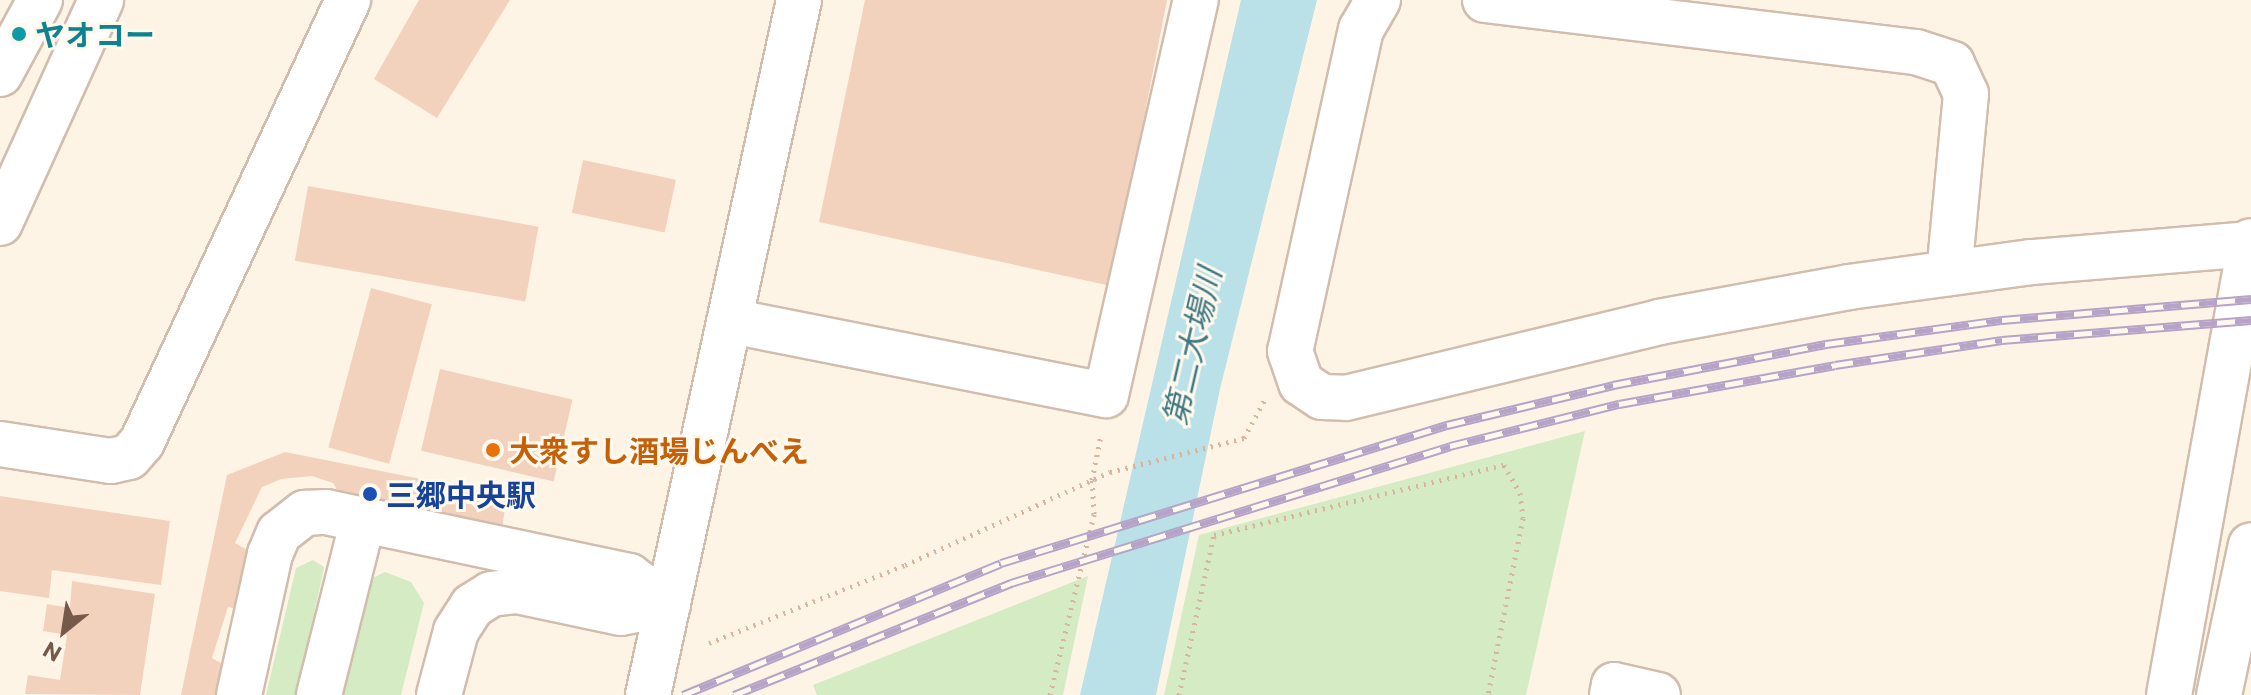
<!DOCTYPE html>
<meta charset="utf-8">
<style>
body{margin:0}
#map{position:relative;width:2251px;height:695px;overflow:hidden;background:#fdf4e6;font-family:Commissioner,"Noto Sans JP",sans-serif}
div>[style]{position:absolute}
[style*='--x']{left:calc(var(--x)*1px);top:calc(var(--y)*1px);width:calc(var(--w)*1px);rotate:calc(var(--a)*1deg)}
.green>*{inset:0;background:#d4ebc4}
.water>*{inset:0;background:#b9e1e7}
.building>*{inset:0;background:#f3d2bd;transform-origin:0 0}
.path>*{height:5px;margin-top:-2.5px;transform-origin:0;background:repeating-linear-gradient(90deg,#d8b59f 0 2px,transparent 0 8px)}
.roads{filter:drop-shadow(2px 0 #d1bdae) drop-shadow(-2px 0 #d1bdae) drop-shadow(0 2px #d1bdae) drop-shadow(0 -2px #d1bdae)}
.minor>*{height:44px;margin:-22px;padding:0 22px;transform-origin:22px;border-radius:22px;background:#fff}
.rail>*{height:9px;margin-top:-4.5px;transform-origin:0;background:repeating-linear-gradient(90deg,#fff8ed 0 18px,#b6a3c7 0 36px);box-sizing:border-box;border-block:2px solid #b6a3c7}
.dots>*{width:22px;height:22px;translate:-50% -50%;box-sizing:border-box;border:4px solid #fff8ed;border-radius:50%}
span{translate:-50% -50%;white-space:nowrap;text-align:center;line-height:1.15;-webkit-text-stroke:6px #fff8ed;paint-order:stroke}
.culture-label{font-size:30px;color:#0d838f;font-weight:700}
.left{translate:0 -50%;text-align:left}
.food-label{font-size:30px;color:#c56008;font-weight:700}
.transit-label{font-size:30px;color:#164399;font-weight:700}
.water-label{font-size:32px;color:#3f7984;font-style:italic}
.north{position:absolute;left:24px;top:591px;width:80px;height:80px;-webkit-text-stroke:6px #fff8ed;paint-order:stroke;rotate:210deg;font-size:22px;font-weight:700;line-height:32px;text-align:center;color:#77594a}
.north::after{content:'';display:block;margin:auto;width:28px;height:36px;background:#77594a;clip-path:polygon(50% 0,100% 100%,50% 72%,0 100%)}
</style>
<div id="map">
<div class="green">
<div style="clip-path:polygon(1585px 431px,1526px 695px,1164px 695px,1199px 535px)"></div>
<div style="clip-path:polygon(313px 560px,324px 567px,297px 695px,266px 695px,296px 568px)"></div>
<div style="clip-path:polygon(385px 572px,411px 582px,424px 603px,401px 695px,335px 695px,366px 581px)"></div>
<div style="clip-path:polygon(1088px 576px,1063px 695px,817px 695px,813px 685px)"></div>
</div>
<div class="water">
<div style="clip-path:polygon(1241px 0,1317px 0,1220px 389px,1156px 695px,1080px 695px)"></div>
</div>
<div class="building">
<div style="clip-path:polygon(419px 0,510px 0,437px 118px,374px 79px)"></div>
<div style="clip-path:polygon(865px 0,1167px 0,1111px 286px,819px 222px)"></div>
<div style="left:583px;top:160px;width:95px;height:54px;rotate:12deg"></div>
<div style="left:308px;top:186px;width:234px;height:76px;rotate:10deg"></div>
<div style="left:371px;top:288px;width:63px;height:165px;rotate:15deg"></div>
<div style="left:440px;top:369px;width:136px;height:84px;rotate:13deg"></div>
<div style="clip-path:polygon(285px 452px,507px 496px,501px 535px,340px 495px,333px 483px,312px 476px,281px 479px,262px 487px,235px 543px,258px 556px,251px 612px,228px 607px,212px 658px,235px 671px,232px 695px,181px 695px,227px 475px)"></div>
<div style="clip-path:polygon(0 496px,170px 521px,161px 585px,52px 570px,49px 598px,0 591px)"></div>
<div style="clip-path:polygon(72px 581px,155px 594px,140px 695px,25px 694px,28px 675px,60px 680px,67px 635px,43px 631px,47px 604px,70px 608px)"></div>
</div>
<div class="path">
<div style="--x:709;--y:643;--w:211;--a:-21.7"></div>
<div style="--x:905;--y:565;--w:225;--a:-24.4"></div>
<div style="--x:1110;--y:472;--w:138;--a:-14.2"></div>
<div style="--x:1244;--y:438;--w:44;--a:-61.7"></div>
<div style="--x:1050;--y:695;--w:186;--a:-76.3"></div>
<div style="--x:1094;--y:514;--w:34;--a:-93"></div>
<div style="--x:1092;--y:480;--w:46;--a:-78.7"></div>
<div style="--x:1179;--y:695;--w:164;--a:-77.7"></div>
<div style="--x:1214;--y:535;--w:298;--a:-13.6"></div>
<div style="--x:1504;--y:465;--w:32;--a:60"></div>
<div style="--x:1520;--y:493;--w:25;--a:83"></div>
<div style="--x:1523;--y:518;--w:180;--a:101.2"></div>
</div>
<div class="roads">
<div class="minor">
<div style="--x:1378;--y:0;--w:34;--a:120"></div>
<div style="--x:1361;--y:29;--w:330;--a:102.4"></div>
<div style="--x:1290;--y:351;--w:34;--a:71"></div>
<div style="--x:1301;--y:383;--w:25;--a:34"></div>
<div style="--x:1322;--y:397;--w:24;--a:2"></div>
<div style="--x:1346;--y:398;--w:322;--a:-13.6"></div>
<div style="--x:1659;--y:322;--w:193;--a:-10.4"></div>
<div style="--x:1849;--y:287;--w:185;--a:-7.8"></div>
<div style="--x:2032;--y:262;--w:219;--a:-4.7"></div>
<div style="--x:1485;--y:0;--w:434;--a:6.9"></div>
<div style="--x:1916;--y:52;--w:38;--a:18"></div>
<div style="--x:1952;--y:64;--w:33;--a:65"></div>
<div style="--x:1966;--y:94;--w:180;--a:95.4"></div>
<div style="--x:0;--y:74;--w:84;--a:-61.6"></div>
<div style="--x:0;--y:223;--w:245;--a:-65.6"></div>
<div style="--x:731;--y:321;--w:382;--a:11.2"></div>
<div style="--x:1106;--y:395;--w:405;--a:-77.2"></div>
<div style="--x:0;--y:444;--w:112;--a:8.7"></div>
<div style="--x:111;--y:461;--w:18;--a:-13"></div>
<div style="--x:129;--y:457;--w:20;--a:-49"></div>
<div style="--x:142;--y:442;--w:488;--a:-65"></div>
<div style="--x:239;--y:695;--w:144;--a:-77.6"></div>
<div style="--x:270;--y:554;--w:23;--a:-67"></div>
<div style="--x:279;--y:533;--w:33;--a:-38"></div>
<div style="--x:305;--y:513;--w:21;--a:-3"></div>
<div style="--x:326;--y:512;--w:310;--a:11.9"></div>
<div style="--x:629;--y:576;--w:48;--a:35.7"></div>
<div style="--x:319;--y:695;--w:180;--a:-75.9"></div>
<div style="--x:439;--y:695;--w:66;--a:-75.1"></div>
<div style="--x:456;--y:631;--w:30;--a:-57"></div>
<div style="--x:472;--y:606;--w:22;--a:-32"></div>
<div style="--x:491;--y:594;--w:26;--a:-7"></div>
<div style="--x:517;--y:591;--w:106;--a:11.9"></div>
<div style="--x:621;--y:613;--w:48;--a:-10.8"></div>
<div style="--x:648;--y:695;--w:711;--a:-77.74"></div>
<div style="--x:1612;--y:695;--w:10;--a:-79"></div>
<div style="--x:1614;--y:685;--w:45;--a:12.8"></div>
<div style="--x:2169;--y:695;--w:461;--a:-79.8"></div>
<div style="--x:2219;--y:695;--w:153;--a:-78"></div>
</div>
</div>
<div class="rail">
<div style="--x:683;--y:695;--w:344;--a:-22.5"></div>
<div style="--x:1001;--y:563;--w:467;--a:-17.2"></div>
<div style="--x:1447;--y:425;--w:171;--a:-13.5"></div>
<div style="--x:1613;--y:385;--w:217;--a:-10.9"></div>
<div style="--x:1826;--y:344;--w:178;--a:-7.8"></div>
<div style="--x:2002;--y:320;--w:250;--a:-4.8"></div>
<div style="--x:734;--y:695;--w:299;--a:-22"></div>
<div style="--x:1011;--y:583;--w:460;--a:-17.3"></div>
<div style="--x:1450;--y:446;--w:174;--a:-14"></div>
<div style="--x:1619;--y:404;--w:219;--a:-10.2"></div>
<div style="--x:1835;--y:365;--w:169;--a:-8.5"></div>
<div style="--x:2002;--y:340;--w:250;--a:-4.6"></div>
</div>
<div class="dots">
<div style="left:19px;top:34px;background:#0f9aa8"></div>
<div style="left:493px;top:450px;background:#e8710a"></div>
<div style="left:370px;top:494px;background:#1a4fb4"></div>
</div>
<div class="culture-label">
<span class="left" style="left:35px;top:34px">ヤオコー</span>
</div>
<div class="food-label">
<span class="left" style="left:509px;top:450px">大衆すし酒場じんべえ</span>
</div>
<div class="transit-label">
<span class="left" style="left:386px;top:494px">三郷中央駅</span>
</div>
<div class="water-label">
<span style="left:1191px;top:346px;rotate:-77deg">第二大場川</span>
</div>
<div class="north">N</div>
</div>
